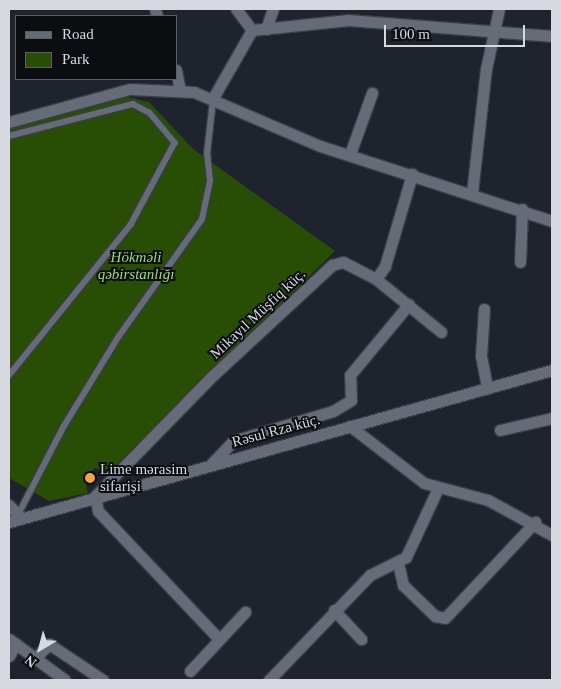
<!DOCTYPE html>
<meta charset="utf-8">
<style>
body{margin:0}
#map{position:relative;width:561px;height:689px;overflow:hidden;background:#1f232e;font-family:"Times New Roman",serif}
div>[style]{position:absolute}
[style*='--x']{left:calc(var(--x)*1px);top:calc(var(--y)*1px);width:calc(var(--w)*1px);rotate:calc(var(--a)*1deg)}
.green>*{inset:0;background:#284d04}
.roads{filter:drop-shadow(1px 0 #3a3e46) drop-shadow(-1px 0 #3a3e46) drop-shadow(0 1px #3a3e46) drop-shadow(0 -1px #3a3e46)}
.service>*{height:5.5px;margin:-2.75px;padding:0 2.75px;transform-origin:2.75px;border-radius:2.75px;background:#656b77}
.minor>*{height:11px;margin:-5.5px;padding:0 5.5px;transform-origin:5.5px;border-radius:5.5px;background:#656b77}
.dots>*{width:14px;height:14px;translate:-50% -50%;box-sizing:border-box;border:2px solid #0b0d11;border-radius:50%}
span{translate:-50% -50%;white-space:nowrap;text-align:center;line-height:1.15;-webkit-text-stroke:4px #0b0d11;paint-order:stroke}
.park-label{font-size:15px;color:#9cdc70;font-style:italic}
.street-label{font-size:15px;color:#d6d9e0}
.poi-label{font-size:15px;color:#d6d9e0}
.left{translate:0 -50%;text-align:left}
.frame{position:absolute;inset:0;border:10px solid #d6d9e0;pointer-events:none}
.legend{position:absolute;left:15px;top:15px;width:162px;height:65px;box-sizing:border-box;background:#0b0d11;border:1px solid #5c5f64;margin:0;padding:6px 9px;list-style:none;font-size:15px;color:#d6d9e0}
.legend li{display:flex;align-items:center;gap:10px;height:25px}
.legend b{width:25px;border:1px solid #5c5f64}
.north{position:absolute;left:15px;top:624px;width:50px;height:50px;-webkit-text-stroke:4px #0b0d11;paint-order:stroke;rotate:217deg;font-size:14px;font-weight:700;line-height:20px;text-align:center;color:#d6d9e0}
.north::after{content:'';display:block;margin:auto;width:18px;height:22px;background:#d6d9e0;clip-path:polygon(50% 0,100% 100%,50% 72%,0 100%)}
.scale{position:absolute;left:384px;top:25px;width:141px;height:22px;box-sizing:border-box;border:2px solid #d6d9e0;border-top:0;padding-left:6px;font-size:15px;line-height:18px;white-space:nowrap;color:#d6d9e0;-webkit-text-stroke:4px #0b0d11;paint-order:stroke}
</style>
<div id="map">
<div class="green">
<div style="clip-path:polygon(128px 97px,149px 102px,193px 149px,335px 251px,107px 474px,96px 468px,84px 477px,88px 493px,49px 501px,9px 478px,9px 129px)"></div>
</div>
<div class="roads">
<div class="service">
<div style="--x:9;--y:136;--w:128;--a:-14.5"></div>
<div style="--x:133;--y:104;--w:19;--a:28"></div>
<div style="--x:150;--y:113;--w:39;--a:50"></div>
<div style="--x:175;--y:143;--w:93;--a:118.2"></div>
<div style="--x:131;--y:225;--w:194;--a:128.9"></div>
<div style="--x:19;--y:513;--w:98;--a:-62.7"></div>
<div style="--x:64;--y:426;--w:105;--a:-58.6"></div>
<div style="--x:119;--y:336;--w:143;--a:-54.6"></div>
<div style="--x:202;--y:219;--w:39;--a:-78"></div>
<div style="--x:210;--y:181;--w:27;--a:-96"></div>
<div style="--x:207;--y:154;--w:54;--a:-83.7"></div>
</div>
<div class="minor">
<div style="--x:155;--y:9;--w:7;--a:74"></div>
<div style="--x:266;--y:29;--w:21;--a:-71"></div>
<div style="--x:252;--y:30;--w:97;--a:-5.9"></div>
<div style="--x:348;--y:20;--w:205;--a:4.5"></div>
<div style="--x:176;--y:70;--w:20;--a:79"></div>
<div style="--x:213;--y:98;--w:78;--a:-60.2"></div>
<div style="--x:252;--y:30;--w:26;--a:-127"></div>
<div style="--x:9;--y:122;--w:125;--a:-15.3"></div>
<div style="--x:130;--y:89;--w:64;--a:2.7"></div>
<div style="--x:194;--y:92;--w:137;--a:23.2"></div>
<div style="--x:320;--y:146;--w:244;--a:17.9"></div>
<div style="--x:350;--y:154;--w:65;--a:-70.2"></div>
<div style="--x:472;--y:193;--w:125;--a:-83.6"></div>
<div style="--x:486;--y:69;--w:61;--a:-77.8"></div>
<div style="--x:520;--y:262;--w:53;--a:-87.8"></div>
<div style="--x:376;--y:279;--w:84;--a:39.2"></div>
<div style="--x:484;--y:309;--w:47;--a:93.7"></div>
<div style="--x:481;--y:356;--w:33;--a:79"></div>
<div style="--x:350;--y:426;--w:93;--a:37.6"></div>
<div style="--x:424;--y:483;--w:66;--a:14.9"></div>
<div style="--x:488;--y:500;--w:73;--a:28.7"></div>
<div style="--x:500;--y:430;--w:53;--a:-13"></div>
<div style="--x:211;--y:464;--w:32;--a:-46"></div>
<div style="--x:233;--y:441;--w:104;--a:-16.7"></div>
<div style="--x:333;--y:411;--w:21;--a:-31"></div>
<div style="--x:351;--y:400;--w:25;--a:-92"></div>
<div style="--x:350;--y:375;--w:92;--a:-50.3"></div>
<div style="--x:9;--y:505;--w:18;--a:47"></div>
<div style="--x:9;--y:522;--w:564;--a:-15.64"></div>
<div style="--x:398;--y:563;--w:23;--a:77"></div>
<div style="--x:403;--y:585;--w:45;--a:44.1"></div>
<div style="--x:435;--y:616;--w:10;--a:11"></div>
<div style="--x:445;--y:618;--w:132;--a:-46.8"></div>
<div style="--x:334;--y:610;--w:40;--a:47"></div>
<div style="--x:9;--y:639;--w:69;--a:36.2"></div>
<div style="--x:219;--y:639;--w:176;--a:-133.4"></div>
<div style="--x:98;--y:511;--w:15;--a:-101"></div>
<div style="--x:95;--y:496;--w:163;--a:-45.7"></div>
<div style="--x:209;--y:379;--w:168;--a:-42.8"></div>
<div style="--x:332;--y:265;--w:11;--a:-15"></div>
<div style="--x:343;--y:262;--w:37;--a:27"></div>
<div style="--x:376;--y:279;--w:16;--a:-55"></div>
<div style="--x:385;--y:266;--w:96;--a:-73.6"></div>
<div style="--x:9;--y:656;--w:14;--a:-60"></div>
<div style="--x:35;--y:658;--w:20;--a:-45"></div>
<div style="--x:49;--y:644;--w:65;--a:33.7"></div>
<div style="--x:190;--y:671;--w:81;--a:-47"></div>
<div style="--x:269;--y:680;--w:146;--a:-46.1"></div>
<div style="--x:370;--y:575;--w:40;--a:-26.6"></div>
<div style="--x:406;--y:557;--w:76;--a:-65.1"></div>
</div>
</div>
<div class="dots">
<div style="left:90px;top:478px;background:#f5a345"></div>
</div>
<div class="park-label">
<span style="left:136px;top:266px">Hökməli<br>qəbirstanlığı</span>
</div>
<div class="street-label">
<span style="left:258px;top:314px;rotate:-43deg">Mikayıl Müşfiq küç.</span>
<span style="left:276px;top:431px;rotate:-15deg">Rəsul Rza küç.</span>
</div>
<div class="poi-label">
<span class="left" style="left:100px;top:478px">Lime mərasim<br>sifarişi</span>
</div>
<div class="frame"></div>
<ul class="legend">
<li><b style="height:6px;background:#656b77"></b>Road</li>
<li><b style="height:14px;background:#284d04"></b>Park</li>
</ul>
<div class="north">N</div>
<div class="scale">100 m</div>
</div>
